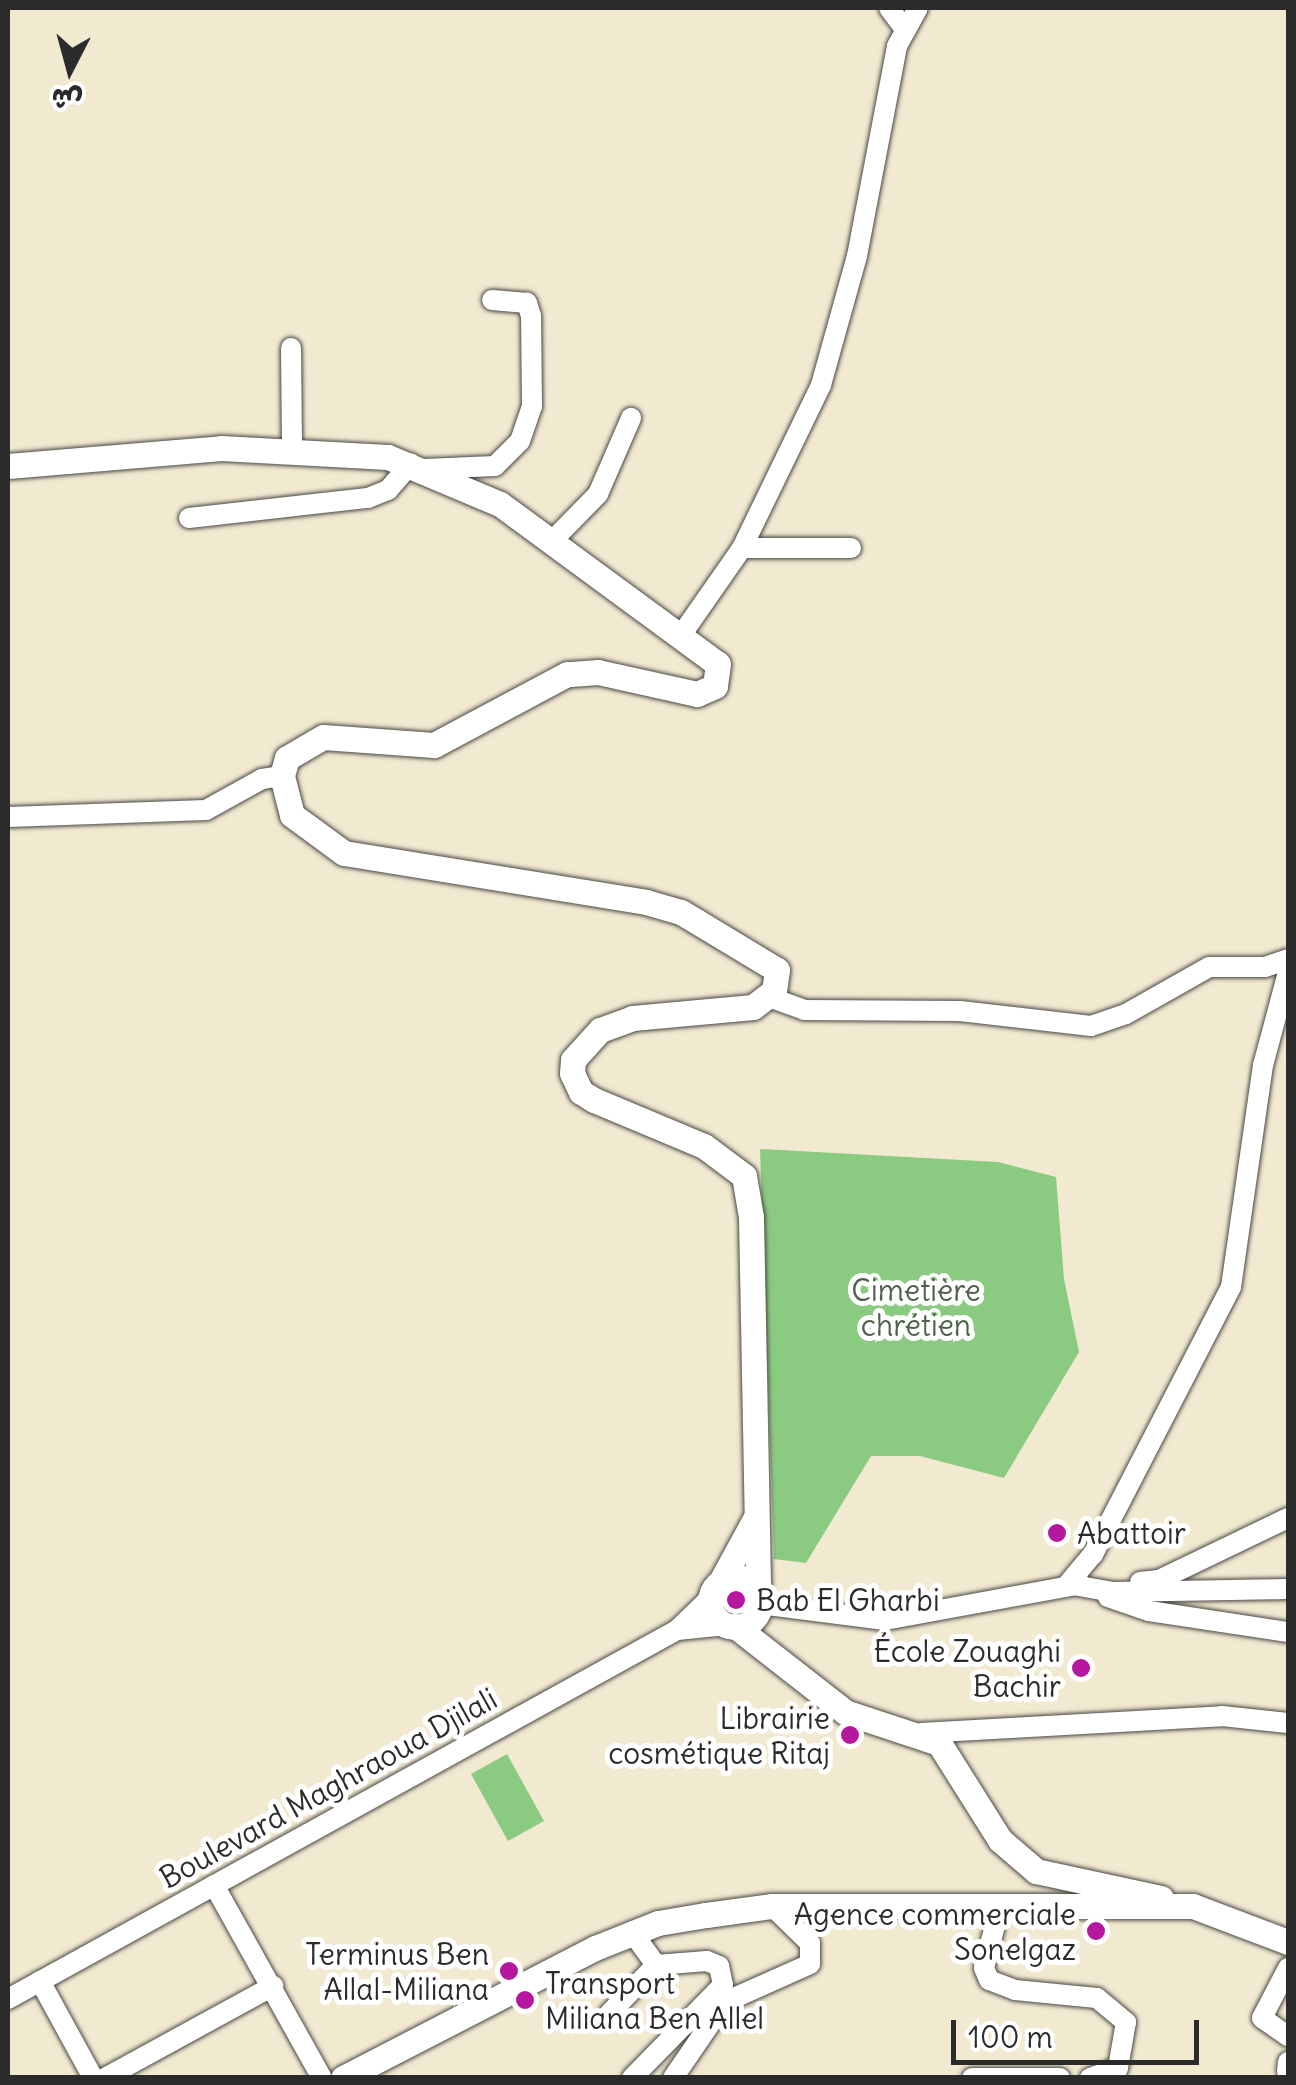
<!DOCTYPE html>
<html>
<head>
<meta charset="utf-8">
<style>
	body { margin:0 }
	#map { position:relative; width:1296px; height:2085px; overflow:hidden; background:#f2e9d1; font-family:Delius,"Playpen Sans Arabic",sans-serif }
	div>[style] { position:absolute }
	.green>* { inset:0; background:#8bca81 }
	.roads { filter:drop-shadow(0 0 2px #494844) drop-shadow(0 0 2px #494844) }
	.minor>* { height:20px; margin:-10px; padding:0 10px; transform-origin:10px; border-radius:10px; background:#fff }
	.major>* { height:25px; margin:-12.5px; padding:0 12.5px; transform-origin:12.5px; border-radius:12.5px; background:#fff }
	.major>.ring { margin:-12.5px; padding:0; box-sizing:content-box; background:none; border:25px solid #fff; border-radius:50% }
	.dots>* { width:28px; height:28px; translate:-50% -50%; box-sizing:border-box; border:5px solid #fff; border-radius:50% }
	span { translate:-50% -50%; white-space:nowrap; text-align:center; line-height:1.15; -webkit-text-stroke:10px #fff; paint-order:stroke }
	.park-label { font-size:30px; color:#4d6349 }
	.poi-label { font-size:30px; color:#2b2b2b }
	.left { translate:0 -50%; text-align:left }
	.right { translate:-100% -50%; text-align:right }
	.street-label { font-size:30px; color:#2b2b2b }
	.frame { position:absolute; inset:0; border:10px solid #2b2b2b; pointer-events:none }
	.north { position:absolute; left:20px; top:20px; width:100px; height:100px; -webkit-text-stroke:8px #fff; paint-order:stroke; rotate:186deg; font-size:28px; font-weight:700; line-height:40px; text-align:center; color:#2b2b2b }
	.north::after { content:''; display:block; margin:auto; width:35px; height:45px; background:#2b2b2b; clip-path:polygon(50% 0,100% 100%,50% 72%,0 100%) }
	.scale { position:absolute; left:951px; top:2020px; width:248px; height:45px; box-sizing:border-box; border:5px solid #2b2b2b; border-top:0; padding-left:12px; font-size:30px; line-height:35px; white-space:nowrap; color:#2b2b2b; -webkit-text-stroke:8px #fff; paint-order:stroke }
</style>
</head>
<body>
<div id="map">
	<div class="green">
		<div style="clip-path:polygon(760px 1149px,998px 1162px,1056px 1177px,1064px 1279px,1079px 1352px,1004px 1478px,920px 1456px,871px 1456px,806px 1563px,774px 1559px)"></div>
		<div style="clip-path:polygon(507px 1754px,544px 1821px,508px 1841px,471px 1774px)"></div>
	</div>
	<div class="roads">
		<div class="minor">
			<div style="left:889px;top:8px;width:25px;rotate:53deg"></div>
			<div style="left:291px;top:348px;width:100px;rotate:89.4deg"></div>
			<div style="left:425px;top:469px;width:70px;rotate:-2.5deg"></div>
			<div style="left:495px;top:466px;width:35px;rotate:-45deg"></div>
			<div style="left:520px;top:441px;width:37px;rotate:-71deg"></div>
			<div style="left:532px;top:406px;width:90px;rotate:-90.6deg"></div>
			<div style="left:531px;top:316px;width:14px;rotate:-107deg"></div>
			<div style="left:527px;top:303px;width:35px;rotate:-175deg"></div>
			<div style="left:189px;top:518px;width:180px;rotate:-6.4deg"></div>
			<div style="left:368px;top:498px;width:22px;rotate:-22deg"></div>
			<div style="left:388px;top:490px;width:35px;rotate:-49deg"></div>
			<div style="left:554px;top:539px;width:63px;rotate:-45.6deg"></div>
			<div style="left:598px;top:494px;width:83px;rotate:-66.5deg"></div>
			<div style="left:742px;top:548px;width:109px"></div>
			<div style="left:682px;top:634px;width:105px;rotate:-55.1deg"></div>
			<div style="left:742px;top:548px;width:181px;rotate:-64.1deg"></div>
			<div style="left:821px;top:385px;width:134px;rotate:-74.4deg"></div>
			<div style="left:857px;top:256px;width:214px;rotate:-79.2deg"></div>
			<div style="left:897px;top:46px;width:43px;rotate:-61.1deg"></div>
			<div style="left:8px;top:817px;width:198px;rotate:-2deg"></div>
			<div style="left:206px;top:810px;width:64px;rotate:-29deg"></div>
			<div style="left:262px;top:779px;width:20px;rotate:-9deg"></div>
			<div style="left:1288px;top:972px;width:96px;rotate:105deg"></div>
			<div style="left:1263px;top:1065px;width:224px;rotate:98.2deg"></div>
			<div style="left:1231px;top:1287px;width:301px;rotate:117.3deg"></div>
			<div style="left:1093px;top:1554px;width:39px;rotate:130deg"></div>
			<div style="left:1068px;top:1584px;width:46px;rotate:10.1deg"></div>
			<div style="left:1113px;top:1592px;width:175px;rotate:-1deg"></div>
			<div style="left:769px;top:997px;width:37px;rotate:20deg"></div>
			<div style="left:804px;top:1010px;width:156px;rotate:0.4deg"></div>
			<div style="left:960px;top:1011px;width:132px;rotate:6.5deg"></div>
			<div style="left:1091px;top:1026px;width:37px;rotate:-19deg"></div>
			<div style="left:1126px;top:1014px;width:95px;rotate:-29.5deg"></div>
			<div style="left:1209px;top:967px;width:56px"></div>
			<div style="left:1265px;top:967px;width:24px;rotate:-19deg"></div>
			<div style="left:1140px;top:1582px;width:19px;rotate:-6deg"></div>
			<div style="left:1159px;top:1580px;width:143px;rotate:-25.7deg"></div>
			<div style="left:1108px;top:1597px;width:43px;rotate:18.9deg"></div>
			<div style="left:1149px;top:1611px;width:141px;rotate:8.6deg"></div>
			<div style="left:760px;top:1604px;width:126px;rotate:7.3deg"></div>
			<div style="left:885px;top:1620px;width:199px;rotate:-10.4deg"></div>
			<div style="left:677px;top:1630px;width:50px;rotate:-5.7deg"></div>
			<div style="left:921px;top:1733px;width:301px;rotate:-3.2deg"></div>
			<div style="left:1222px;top:1716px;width:66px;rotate:6.1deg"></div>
			<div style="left:214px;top:1885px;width:221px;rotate:60.8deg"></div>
			<div style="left:1000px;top:1906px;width:64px;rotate:104.5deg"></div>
			<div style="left:984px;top:1968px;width:13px;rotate:67deg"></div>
			<div style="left:989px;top:1980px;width:28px;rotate:21deg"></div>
			<div style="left:1015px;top:1990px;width:82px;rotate:5.6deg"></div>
			<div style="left:1097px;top:1998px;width:38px;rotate:40deg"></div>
			<div style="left:1126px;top:2022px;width:47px;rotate:99.9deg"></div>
			<div style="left:1118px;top:2068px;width:30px;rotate:160deg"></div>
			<div style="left:632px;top:1932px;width:41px;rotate:54deg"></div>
			<div style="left:656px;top:1965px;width:51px;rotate:-4.5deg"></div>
			<div style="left:707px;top:1961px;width:13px;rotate:23deg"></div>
			<div style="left:719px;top:1966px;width:19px;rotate:78deg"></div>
			<div style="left:723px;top:1985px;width:130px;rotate:134.4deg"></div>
			<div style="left:1288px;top:1968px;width:56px;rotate:117.5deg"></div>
			<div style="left:1262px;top:2018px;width:32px;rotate:35deg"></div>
			<div style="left:40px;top:1981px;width:111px;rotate:61.3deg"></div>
			<div style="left:8px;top:1999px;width:764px;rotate:-28.88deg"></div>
			<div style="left:677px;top:1630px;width:47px;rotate:-44.1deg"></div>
			<div style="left:609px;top:2014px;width:68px;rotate:-46.2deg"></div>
			<div style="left:1287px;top:2071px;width:9px;rotate:-84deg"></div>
			<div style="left:105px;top:2078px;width:192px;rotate:-28.7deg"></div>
			<div style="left:673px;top:2078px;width:92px;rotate:-55.6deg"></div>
			<div style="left:725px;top:2002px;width:93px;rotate:-24.1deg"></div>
			<div style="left:810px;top:1964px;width:21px;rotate:-90deg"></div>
			<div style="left:810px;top:1943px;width:53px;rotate:-135.8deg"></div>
			<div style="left:972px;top:2078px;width:88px"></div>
		</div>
		<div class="major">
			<div style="left:8px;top:466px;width:214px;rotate:-4.8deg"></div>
			<div style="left:221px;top:448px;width:167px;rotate:3.1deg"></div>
			<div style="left:388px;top:457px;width:121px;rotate:22.8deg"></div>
			<div style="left:500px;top:504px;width:270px;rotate:36.3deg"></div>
			<div style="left:718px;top:664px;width:22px;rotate:98deg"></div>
			<div style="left:715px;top:686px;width:20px;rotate:156deg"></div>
			<div style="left:697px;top:694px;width:101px;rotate:-167.5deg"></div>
			<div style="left:598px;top:672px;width:31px;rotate:176deg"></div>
			<div style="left:567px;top:674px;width:151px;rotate:151.9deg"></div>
			<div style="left:434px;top:745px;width:111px;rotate:-175.9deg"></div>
			<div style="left:323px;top:737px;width:42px;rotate:149.7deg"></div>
			<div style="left:287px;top:758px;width:19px;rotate:106deg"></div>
			<div style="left:282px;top:776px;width:40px;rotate:75.6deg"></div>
			<div style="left:292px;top:815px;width:64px;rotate:36.2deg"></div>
			<div style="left:344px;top:853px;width:306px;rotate:9.2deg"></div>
			<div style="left:646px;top:902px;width:36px;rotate:16deg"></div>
			<div style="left:681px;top:912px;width:112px;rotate:31.1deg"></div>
			<div style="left:777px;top:970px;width:21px;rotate:98deg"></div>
			<div style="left:774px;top:991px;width:26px;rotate:143deg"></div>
			<div style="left:753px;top:1007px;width:121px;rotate:174.8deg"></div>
			<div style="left:633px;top:1018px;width:35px;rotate:160deg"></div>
			<div style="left:600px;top:1030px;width:40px;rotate:132deg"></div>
			<div style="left:573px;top:1060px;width:13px;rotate:94deg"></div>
			<div style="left:572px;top:1073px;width:21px;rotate:65deg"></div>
			<div style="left:581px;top:1092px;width:15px;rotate:32deg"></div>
			<div style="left:594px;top:1100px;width:119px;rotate:22.7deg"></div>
			<div style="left:704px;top:1146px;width:50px;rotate:36.9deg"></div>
			<div style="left:744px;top:1176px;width:42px;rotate:80.3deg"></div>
			<div style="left:751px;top:1217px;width:374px;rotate:88.9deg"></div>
			<div class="ring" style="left:710px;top:1577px;width:25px;height:25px"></div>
			<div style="left:720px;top:1583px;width:75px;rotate:-61.4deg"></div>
			<div style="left:735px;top:1626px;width:140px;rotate:38deg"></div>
			<div style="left:845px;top:1712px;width:99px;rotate:18.3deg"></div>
			<div style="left:939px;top:1743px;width:115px;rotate:57.8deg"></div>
			<div style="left:1000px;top:1840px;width:48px;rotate:40.7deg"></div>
			<div style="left:1036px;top:1871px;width:128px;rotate:12.2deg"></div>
			<div style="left:343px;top:2078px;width:284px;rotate:-27.3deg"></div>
			<div style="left:595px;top:1948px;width:68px;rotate:-21.6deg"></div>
			<div style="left:658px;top:1923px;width:49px;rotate:-9.5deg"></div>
			<div style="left:706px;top:1915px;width:67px;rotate:-7.8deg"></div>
			<div style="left:772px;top:1906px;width:421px"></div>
			<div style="left:1193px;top:1906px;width:102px;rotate:20.8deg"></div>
		</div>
	</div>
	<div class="dots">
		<div style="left:1057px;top:1533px;background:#b5179e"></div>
		<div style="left:736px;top:1600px;background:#b5179e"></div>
		<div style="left:1081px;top:1668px;background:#b5179e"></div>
		<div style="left:850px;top:1735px;background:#b5179e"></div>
		<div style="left:1096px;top:1931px;background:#b5179e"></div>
		<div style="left:509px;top:1971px;background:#b5179e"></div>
		<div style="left:525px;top:2000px;background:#b5179e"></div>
	</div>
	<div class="park-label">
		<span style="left:916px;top:1307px">Cimetière<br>chrétien</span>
	</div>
	<div class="poi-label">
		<span class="left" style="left:1077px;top:1533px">Abattoir</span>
		<span class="left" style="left:756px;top:1600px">Bab El Gharbi</span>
		<span class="right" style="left:1061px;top:1668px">École Zouaghi<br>Bachir</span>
		<span class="right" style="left:830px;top:1735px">Librairie<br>cosmétique Ritaj</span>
		<span class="right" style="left:1076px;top:1931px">Agence commerciale<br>Sonelgaz</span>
		<span class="right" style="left:489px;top:1971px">Terminus Ben<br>Allal-Miliana</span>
		<span class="left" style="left:545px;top:2000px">Transport<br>Miliana Ben Allel</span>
	</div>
	<div class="street-label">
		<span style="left:328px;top:1788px;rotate:-29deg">Boulevard Maghraoua Djilali</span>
	</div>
	<div class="frame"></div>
	<div class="north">ش</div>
	<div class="scale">100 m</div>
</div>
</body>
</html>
